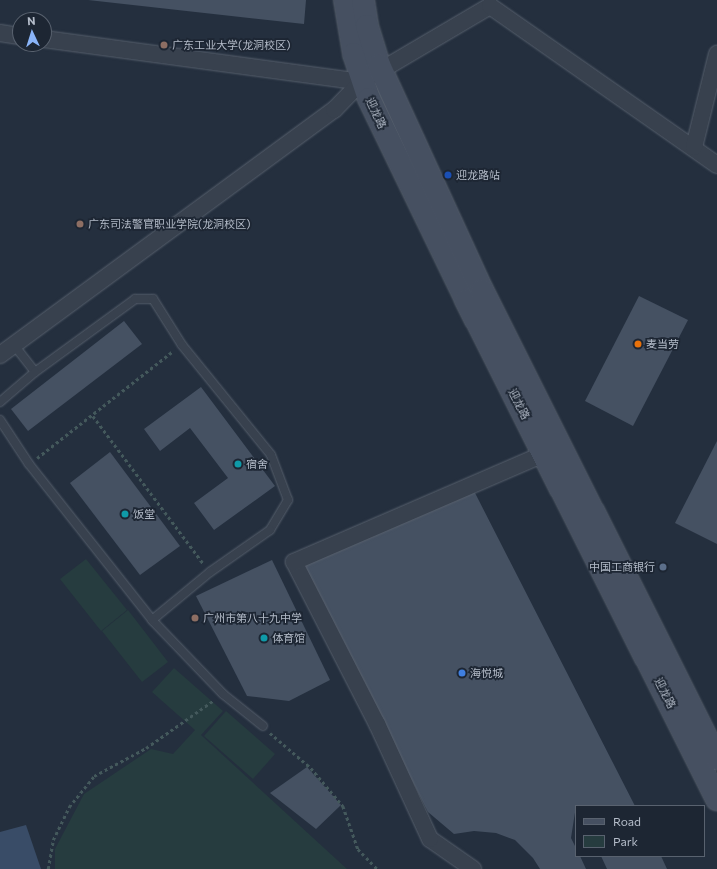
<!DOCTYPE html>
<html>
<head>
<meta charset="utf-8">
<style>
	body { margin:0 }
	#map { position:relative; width:717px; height:869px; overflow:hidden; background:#242f3e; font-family:Commissioner,"Noto Sans SC",sans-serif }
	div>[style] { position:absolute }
	.green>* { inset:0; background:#263c3f }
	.water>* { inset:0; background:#394c67 }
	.building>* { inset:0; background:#455162 }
	.path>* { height:2.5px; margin-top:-1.25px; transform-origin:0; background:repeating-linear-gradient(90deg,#44595c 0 3px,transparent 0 6px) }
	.roads { filter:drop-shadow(0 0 1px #565f6c) drop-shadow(0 0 1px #565f6c) }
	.lane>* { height:8px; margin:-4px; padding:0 4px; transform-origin:4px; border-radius:4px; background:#38414e }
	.street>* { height:16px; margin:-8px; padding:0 8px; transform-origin:8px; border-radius:8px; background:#38414e }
	.secondary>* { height:22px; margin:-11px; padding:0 11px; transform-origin:11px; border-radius:11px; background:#465061 }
	.dots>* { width:11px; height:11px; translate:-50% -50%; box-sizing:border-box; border:2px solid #1d2633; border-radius:50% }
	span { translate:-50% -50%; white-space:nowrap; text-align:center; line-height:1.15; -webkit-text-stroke:3.5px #1d2633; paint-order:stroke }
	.poi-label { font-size:11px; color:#b4bcc9 }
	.left { translate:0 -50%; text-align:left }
	.right { translate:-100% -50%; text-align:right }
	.street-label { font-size:11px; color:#b4bcc9 }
	.legend { position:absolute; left:575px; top:805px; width:130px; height:52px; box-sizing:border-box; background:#1d2633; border:1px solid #59626f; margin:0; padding:5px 7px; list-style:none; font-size:12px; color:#b4bcc9 }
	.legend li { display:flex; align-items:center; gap:8px; height:20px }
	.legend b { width:20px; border:1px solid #59626f }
	.north { position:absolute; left:12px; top:12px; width:40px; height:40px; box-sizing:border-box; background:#1d2633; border:1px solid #59626f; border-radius:50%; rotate:356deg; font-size:11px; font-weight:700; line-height:16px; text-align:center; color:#b4bcc9 }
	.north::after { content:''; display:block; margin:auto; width:14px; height:18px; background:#8ab4f8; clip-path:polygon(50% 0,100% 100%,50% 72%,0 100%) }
</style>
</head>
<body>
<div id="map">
	<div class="green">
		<div style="clip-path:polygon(86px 559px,127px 610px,101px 631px,60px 579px)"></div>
		<div style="clip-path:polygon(128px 610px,168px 662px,142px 682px,102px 631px)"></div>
		<div style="clip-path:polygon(174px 668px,223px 711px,201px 735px,347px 869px,55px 869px,55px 849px,84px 794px,151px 749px,173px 754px,195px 730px,152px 692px)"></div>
		<div style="clip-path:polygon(226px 711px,275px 754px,253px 779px,204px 736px)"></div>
	</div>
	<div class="water">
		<div style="clip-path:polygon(26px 825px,41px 869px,0 869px,0 832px)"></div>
	</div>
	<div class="building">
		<div style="clip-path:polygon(88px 0,306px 0,304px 24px)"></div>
		<div style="clip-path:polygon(639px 296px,688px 320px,633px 426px,585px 401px)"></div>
		<div style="clip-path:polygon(124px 321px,142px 344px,28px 431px,11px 409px)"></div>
		<div style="clip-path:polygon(201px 387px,275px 486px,214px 530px,194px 503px,228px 478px,190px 428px,160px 451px,144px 429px)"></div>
		<div style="clip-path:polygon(717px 441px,717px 544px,675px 523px)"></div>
		<div style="clip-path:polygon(110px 452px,180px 546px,140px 575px,70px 483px)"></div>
		<div style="clip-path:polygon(473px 489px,635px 806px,576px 806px,571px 838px,576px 848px,576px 856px,580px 856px,586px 869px,540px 869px,533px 858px,515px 840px,496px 833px,474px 831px,454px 834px,428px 812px,302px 564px)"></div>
		<div style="clip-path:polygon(272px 560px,330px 680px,289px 701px,247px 696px,196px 596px)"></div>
		<div style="clip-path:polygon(307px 767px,341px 805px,316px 829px,270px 793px)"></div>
		<div style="clip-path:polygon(601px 856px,661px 856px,667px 869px,607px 869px)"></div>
	</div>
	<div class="path">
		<div style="left:93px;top:416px;width:184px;rotate:53.2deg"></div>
		<div style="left:37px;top:458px;width:173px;rotate:-38.2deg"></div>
		<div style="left:270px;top:733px;width:54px;rotate:40.5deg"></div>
		<div style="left:311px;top:768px;width:50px;rotate:49.9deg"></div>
		<div style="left:343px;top:806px;width:46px;rotate:70.8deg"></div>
		<div style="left:358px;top:849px;width:28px;rotate:46deg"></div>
		<div style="left:48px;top:869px;width:29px;rotate:-80deg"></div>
		<div style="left:53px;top:840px;width:37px;rotate:-64deg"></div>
		<div style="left:69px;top:807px;width:40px;rotate:-51deg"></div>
		<div style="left:94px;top:776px;width:59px;rotate:-28.3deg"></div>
		<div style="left:146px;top:748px;width:83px;rotate:-35.2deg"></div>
	</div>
	<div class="roads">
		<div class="lane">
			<div style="left:14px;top:345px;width:34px;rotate:52deg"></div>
			<div style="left:35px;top:372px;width:124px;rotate:-36.1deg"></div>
			<div style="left:135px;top:299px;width:18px"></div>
			<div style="left:153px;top:299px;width:54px;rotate:57.8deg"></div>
			<div style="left:182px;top:345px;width:141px;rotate:51deg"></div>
			<div style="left:271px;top:455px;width:48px;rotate:69.3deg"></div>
			<div style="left:288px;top:500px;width:35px;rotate:121deg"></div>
			<div style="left:270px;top:530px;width:73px;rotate:145deg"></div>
			<div style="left:210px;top:572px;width:75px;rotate:140.4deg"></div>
			<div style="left:152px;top:620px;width:103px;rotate:46.2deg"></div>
			<div style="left:223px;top:694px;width:51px;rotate:38.7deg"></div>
			<div style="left:0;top:402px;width:46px;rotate:-40.6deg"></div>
			<div style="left:0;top:420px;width:53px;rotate:56.6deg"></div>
			<div style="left:29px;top:464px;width:199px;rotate:51.7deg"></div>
		</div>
		<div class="street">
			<div style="left:0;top:33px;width:20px;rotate:9deg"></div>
			<div style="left:44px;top:39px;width:320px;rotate:7.7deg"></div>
			<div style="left:361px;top:82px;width:150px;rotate:-30.5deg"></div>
			<div style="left:490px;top:6px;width:277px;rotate:35deg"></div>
			<div style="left:694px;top:147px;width:96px;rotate:-76.1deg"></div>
			<div style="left:0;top:355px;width:414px;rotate:-36.3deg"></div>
			<div style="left:334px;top:110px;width:39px;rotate:-46deg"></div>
			<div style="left:473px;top:869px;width:52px;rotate:-145.1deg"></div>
			<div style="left:430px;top:839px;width:127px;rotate:-114.7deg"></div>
			<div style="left:377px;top:724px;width:182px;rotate:-117.1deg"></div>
			<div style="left:294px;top:562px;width:272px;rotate:-23.4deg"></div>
		</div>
		<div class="secondary">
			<div style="left:345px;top:0;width:55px;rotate:80.5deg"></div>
			<div style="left:354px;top:54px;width:47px;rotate:71.6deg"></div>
			<div style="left:369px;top:99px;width:223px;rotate:64.2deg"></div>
			<div style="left:466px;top:300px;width:559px;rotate:63.3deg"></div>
			<div style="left:363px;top:0;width:26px;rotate:81deg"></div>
			<div style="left:367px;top:26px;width:41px;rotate:72.9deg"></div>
			<div style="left:379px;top:65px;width:247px;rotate:65.4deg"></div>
			<div style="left:482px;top:290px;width:524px;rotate:63.34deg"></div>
		</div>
	</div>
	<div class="dots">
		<div style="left:164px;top:45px;background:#8d6e63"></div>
		<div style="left:448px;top:175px;background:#1a4fb4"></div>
		<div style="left:80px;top:224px;background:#8d6e63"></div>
		<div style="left:638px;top:344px;background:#e8710a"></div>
		<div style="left:238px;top:464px;background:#0f9aa8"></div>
		<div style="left:125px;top:514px;background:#0f9aa8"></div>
		<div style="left:663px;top:567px;background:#5c6f8a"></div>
		<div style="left:195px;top:618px;background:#8d6e63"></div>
		<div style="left:264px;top:638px;background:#0f9aa8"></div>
		<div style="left:462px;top:673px;background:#3f7fe0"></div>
	</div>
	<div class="poi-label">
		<span class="left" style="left:172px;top:45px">广东工业大学(龙洞校区)</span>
		<span class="left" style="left:456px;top:175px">迎龙路站</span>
		<span class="left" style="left:88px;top:224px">广东司法警官职业学院(龙洞校区)</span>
		<span class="left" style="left:646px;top:344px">麦当劳</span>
		<span class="left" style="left:246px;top:464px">宿舍</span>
		<span class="left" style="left:133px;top:514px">饭堂</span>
		<span class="right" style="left:655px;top:567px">中国工商银行</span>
		<span class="left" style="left:203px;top:618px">广州市第八十九中学</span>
		<span class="left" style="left:272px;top:638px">体育馆</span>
		<span class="left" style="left:470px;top:673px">海悦城</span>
	</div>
	<div class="street-label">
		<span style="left:376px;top:113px;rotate:65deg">迎龙路</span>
		<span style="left:519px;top:404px;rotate:63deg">迎龙路</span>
		<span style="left:665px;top:693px;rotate:63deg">迎龙路</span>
	</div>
	<ul class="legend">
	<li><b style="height:5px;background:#465061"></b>Road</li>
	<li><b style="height:11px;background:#263c3f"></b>Park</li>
	</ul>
	<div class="north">N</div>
</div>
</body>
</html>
